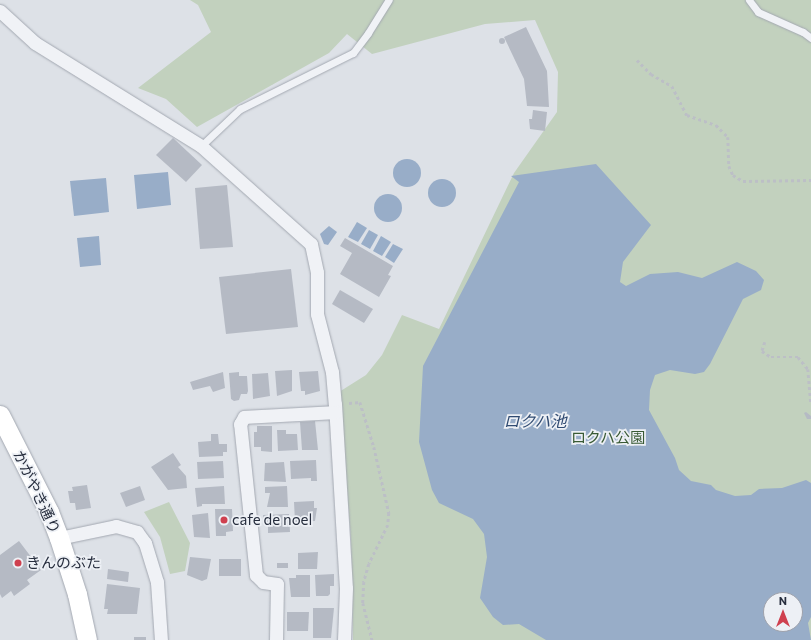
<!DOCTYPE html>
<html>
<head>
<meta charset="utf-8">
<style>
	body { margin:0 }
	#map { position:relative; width:811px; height:640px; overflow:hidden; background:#dde1e7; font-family:Commissioner,"Noto Sans JP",sans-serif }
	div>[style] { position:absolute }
	.green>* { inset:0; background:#c2d1be }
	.water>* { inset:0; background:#98adc8 }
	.round { border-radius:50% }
	.building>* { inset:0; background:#b5bac4 }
	.path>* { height:2.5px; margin-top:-1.25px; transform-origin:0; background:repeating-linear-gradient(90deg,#bcbfc6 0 3px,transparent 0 6px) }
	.roads { filter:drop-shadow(0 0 1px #a3a8b1) drop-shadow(0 0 1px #a3a8b1) }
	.lane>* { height:7px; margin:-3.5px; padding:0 3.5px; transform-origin:3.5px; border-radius:3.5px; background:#f0f2f6 }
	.street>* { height:13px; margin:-6.5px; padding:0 6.5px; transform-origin:6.5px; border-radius:6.5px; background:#f0f2f6 }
	.secondary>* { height:19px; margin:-9.5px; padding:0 9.5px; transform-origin:9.5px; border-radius:9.5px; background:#fff }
	.dots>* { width:11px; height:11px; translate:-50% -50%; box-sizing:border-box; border:2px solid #edf0f5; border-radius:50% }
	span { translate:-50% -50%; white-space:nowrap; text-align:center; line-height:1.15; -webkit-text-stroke:3.5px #edf0f5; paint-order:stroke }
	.park-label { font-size:15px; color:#395a34 }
	.street-label { font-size:15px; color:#272e3e }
	.poi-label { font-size:15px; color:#272e3e }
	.left { translate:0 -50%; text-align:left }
	.water-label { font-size:16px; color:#304b72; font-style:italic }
	.north { position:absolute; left:763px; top:592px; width:40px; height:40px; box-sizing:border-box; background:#edf0f5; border:1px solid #9ea2ac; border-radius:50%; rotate:0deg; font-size:11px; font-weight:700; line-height:16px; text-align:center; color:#272e3e }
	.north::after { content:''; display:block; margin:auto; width:14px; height:18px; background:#cf404f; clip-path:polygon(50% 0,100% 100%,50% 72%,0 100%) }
</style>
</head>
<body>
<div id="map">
	<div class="green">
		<div style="clip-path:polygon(evenodd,190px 0,811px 0,811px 640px,353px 640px,351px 540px,339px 392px,366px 375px,382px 355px,402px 315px,439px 329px,514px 173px,557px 112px,558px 72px,535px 20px,485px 24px,372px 54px,347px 34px,329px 53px,197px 127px,166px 99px,138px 88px,211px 32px,198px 5px,190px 0,771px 600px,795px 600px,795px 624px,771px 624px,771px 600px)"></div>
		<div style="clip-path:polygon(169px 502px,190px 543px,185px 571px,170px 574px,160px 537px,144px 512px)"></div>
	</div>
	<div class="water">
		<div class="round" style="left:393px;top:159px;width:28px;height:28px"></div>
		<div style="clip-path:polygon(evenodd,596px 164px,651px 225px,623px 262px,620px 282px,626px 286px,650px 274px,678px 272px,702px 278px,737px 262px,756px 271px,764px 280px,761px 290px,743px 299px,710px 364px,704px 372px,695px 374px,670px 370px,655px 375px,650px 390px,649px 410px,675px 458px,679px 470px,691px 481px,711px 485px,716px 490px,735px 496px,751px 495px,759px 489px,782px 488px,806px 480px,811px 483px,811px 617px,808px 623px,811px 640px,546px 640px,519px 624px,503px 625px,493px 617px,480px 598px,487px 557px,484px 534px,473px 519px,439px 503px,432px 490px,419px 442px,423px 366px,519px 182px,511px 176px,596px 164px,771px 600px,795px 600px,795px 624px,771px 624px,771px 600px)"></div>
		<div style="clip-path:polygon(168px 172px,171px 205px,137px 209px,134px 175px)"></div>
		<div style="clip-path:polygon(106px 178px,109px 212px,74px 216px,70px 181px)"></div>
		<div class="round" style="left:428px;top:179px;width:28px;height:28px"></div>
		<div class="round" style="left:374px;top:194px;width:28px;height:28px"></div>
		<div style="clip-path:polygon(357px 222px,367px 228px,358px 242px,348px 237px)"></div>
		<div style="clip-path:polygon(329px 226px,337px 232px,328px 245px,324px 244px,320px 234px)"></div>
		<div style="clip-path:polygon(369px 230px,378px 235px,370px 249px,361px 244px)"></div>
		<div style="clip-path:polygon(99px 236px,101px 265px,80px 267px,77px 238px)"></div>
		<div style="clip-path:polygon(381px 236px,391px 242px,382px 256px,373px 251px)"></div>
		<div style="clip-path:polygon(393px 244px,403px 249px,394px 263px,385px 257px)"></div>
	</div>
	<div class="building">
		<div style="clip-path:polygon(526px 27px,547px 71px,549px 107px,527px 106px,524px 79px,504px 37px)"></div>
		<div class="round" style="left:499px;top:38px;width:6px;height:6px"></div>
		<div style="clip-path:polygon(533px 110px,547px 112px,545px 131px,530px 129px,529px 119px,532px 119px)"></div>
		<div style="clip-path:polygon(173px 138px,202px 165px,186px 182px,156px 155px)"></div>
		<div style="clip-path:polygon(227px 185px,233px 247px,200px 249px,195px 188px)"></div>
		<div style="clip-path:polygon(345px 238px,393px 266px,388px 275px,391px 276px,379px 297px,340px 274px,352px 253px,340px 246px)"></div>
		<div style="clip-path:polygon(291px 269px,298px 327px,226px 334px,219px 277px)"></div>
		<div style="clip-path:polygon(340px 290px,373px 309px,364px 323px,332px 304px)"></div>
		<div style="clip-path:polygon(292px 370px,292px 391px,277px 396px,275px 371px)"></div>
		<div style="clip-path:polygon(318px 371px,320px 391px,305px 395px,305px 391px,301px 391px,299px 372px)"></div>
		<div style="clip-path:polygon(223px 372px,225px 388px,213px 392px,210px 386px,193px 390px,190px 382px)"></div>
		<div style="clip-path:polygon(239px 372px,239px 376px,247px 376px,248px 391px,247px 394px,241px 394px,239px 400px,234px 401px,231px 399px,229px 373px)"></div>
		<div style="clip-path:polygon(268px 373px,270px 396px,253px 399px,252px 374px)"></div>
		<div style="clip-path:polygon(806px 412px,811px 416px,811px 419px,807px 419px,804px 413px)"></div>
		<div style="clip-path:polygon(315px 421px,318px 450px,302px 450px,300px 422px)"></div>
		<div style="clip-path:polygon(257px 426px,272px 426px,272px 452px,261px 451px,261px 447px,254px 447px,254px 432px,257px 432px)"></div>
		<div style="clip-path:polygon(277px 430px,286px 430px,286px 434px,297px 434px,298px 450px,278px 451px)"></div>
		<div style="clip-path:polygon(211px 434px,218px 434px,219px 444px,227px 444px,227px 452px,223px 452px,223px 456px,199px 457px,198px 442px,211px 441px)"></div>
		<div style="clip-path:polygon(173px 453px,181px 465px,178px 467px,186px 476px,187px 488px,168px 490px,151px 467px)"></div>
		<div style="clip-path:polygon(316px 460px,317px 481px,311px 481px,311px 478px,291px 479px,290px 461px)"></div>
		<div style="clip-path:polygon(223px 461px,224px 478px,198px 479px,197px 462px)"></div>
		<div style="clip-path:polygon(284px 462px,286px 482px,264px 481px,265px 463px)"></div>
		<div style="clip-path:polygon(87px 485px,91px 508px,76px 510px,75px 503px,70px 503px,68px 491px,73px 491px,72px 487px)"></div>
		<div style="clip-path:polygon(140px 486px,145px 500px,126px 507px,120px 493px)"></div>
		<div style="clip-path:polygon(224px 486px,225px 504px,202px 504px,202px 506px,197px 507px,195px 488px)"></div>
		<div style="clip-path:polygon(287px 486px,288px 507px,267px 507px,270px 493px,265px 493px,265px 487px)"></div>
		<div style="clip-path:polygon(314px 501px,314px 508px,317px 508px,315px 521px,295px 522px,294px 502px)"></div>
		<div style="clip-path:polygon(215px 509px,232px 509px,233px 531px,226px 532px,226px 536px,216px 536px)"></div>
		<div style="clip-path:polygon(208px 513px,210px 538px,194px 537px,192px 515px)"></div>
		<div style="clip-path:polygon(289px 514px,290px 532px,268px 533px,268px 523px,264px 524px,263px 515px)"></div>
		<div style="clip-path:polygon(19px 541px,41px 570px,27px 580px,30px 584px,14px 596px,11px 591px,2px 598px,0 594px,0 555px)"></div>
		<div style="clip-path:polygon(318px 552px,317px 569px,298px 569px,298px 553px)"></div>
		<div style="clip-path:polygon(190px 557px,211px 559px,207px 579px,202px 581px,187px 575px)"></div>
		<div style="clip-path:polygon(219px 559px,241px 559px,241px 576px,219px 576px)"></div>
		<div style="clip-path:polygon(277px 563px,288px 563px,288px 568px,277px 568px)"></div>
		<div style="clip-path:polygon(108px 569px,129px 572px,128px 582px,107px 579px)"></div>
		<div style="clip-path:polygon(334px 574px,334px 586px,330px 586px,330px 594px,328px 596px,316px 596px,315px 575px)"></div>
		<div style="clip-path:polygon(296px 575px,310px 575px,310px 597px,291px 597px,289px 578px,296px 578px)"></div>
		<div style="clip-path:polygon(107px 584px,140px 588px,137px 614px,107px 614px,108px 609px,104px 609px)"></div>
		<div style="clip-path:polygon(313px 608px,334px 608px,331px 638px,313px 638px)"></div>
		<div style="clip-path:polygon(287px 612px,309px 612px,308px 631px,287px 631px)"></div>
		<div style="clip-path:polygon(134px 637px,146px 637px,146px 640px,134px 640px)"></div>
	</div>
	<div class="path">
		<div style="left:637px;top:60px;width:20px;rotate:45deg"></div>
		<div style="left:651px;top:74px;width:24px;rotate:30deg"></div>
		<div style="left:672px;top:86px;width:33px;rotate:63deg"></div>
		<div style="left:687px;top:115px;width:31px;rotate:19deg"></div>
		<div style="left:716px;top:125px;width:17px;rotate:45deg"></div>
		<div style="left:728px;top:137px;width:29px;rotate:88deg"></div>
		<div style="left:729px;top:166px;width:10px;rotate:66deg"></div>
		<div style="left:733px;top:175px;width:12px;rotate:31deg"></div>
		<div style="left:743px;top:181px;width:68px;rotate:-0.8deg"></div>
		<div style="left:765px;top:342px;width:9px;rotate:108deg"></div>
		<div style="left:762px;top:351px;width:11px;rotate:34deg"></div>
		<div style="left:771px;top:357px;width:27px"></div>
		<div style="left:798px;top:357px;width:16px;rotate:50deg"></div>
		<div style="left:808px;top:369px;width:34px;rotate:85deg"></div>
		<div style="left:349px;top:403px;width:11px;rotate:-5deg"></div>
		<div style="left:360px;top:402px;width:47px;rotate:72.7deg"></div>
		<div style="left:374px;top:447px;width:68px;rotate:77.2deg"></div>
		<div style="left:389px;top:513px;width:12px;rotate:95deg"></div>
		<div style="left:388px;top:525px;width:43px;rotate:116deg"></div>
		<div style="left:369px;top:564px;width:19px;rotate:106deg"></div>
		<div style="left:364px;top:582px;width:21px;rotate:93deg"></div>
		<div style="left:363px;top:603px;width:38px;rotate:76deg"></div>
	</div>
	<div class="roads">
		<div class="lane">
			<div style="left:749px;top:0;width:15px;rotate:53deg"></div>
			<div style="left:758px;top:12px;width:49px;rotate:24deg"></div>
			<div style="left:803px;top:32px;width:10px;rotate:37deg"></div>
			<div style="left:201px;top:146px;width:54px;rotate:-43.5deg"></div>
			<div style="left:240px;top:109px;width:126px;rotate:-26.4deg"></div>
			<div style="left:353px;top:53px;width:25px;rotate:-53deg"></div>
			<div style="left:368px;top:33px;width:39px;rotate:-58deg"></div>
		</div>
		<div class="street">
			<div style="left:0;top:11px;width:47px;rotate:42.4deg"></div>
			<div style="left:35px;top:43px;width:195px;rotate:31.8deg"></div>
			<div style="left:201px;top:146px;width:147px;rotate:41.7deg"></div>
			<div style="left:311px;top:244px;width:29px;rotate:78deg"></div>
			<div style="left:317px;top:272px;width:42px;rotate:90deg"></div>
			<div style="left:317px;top:314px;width:60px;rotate:75.5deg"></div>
			<div style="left:332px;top:372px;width:32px;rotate:85deg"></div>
			<div style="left:335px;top:404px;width:184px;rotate:86.6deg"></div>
			<div style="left:346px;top:588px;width:52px;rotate:92.2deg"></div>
			<div style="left:59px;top:538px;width:58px;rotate:-11.9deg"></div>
			<div style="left:116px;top:526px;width:22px;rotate:16deg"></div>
			<div style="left:137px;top:532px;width:14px;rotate:54deg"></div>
			<div style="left:145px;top:543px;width:41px;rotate:72.9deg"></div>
			<div style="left:157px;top:582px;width:58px;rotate:86.1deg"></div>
			<div style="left:276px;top:640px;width:56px;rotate:-89deg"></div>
			<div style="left:277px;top:584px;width:14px;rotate:-172deg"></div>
			<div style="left:263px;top:582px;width:10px;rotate:-135deg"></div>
			<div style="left:256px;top:575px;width:152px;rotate:-96deg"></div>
			<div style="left:240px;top:424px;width:8px;rotate:-60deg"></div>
			<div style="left:244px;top:417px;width:91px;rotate:-3.1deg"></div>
		</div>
		<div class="secondary">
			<div style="left:0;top:415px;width:109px;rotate:63.2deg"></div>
			<div style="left:49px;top:512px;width:28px;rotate:69deg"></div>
			<div style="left:59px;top:538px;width:59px;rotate:72.2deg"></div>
			<div style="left:77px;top:594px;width:47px;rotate:77.7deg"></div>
		</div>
	</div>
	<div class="dots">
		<div style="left:224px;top:520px;background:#cf404f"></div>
		<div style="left:18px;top:563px;background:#cf404f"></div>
	</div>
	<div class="park-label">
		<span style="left:608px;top:438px">ロクハ公園</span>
	</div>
	<div class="street-label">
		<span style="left:37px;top:492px;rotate:65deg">かがやき通り</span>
	</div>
	<div class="poi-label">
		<span class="left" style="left:232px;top:520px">cafe de noel</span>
		<span class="left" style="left:26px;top:563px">きんのぶた</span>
	</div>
	<div class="water-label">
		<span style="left:535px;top:421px">ロクハ池</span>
	</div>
	<div class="north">N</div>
</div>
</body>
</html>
